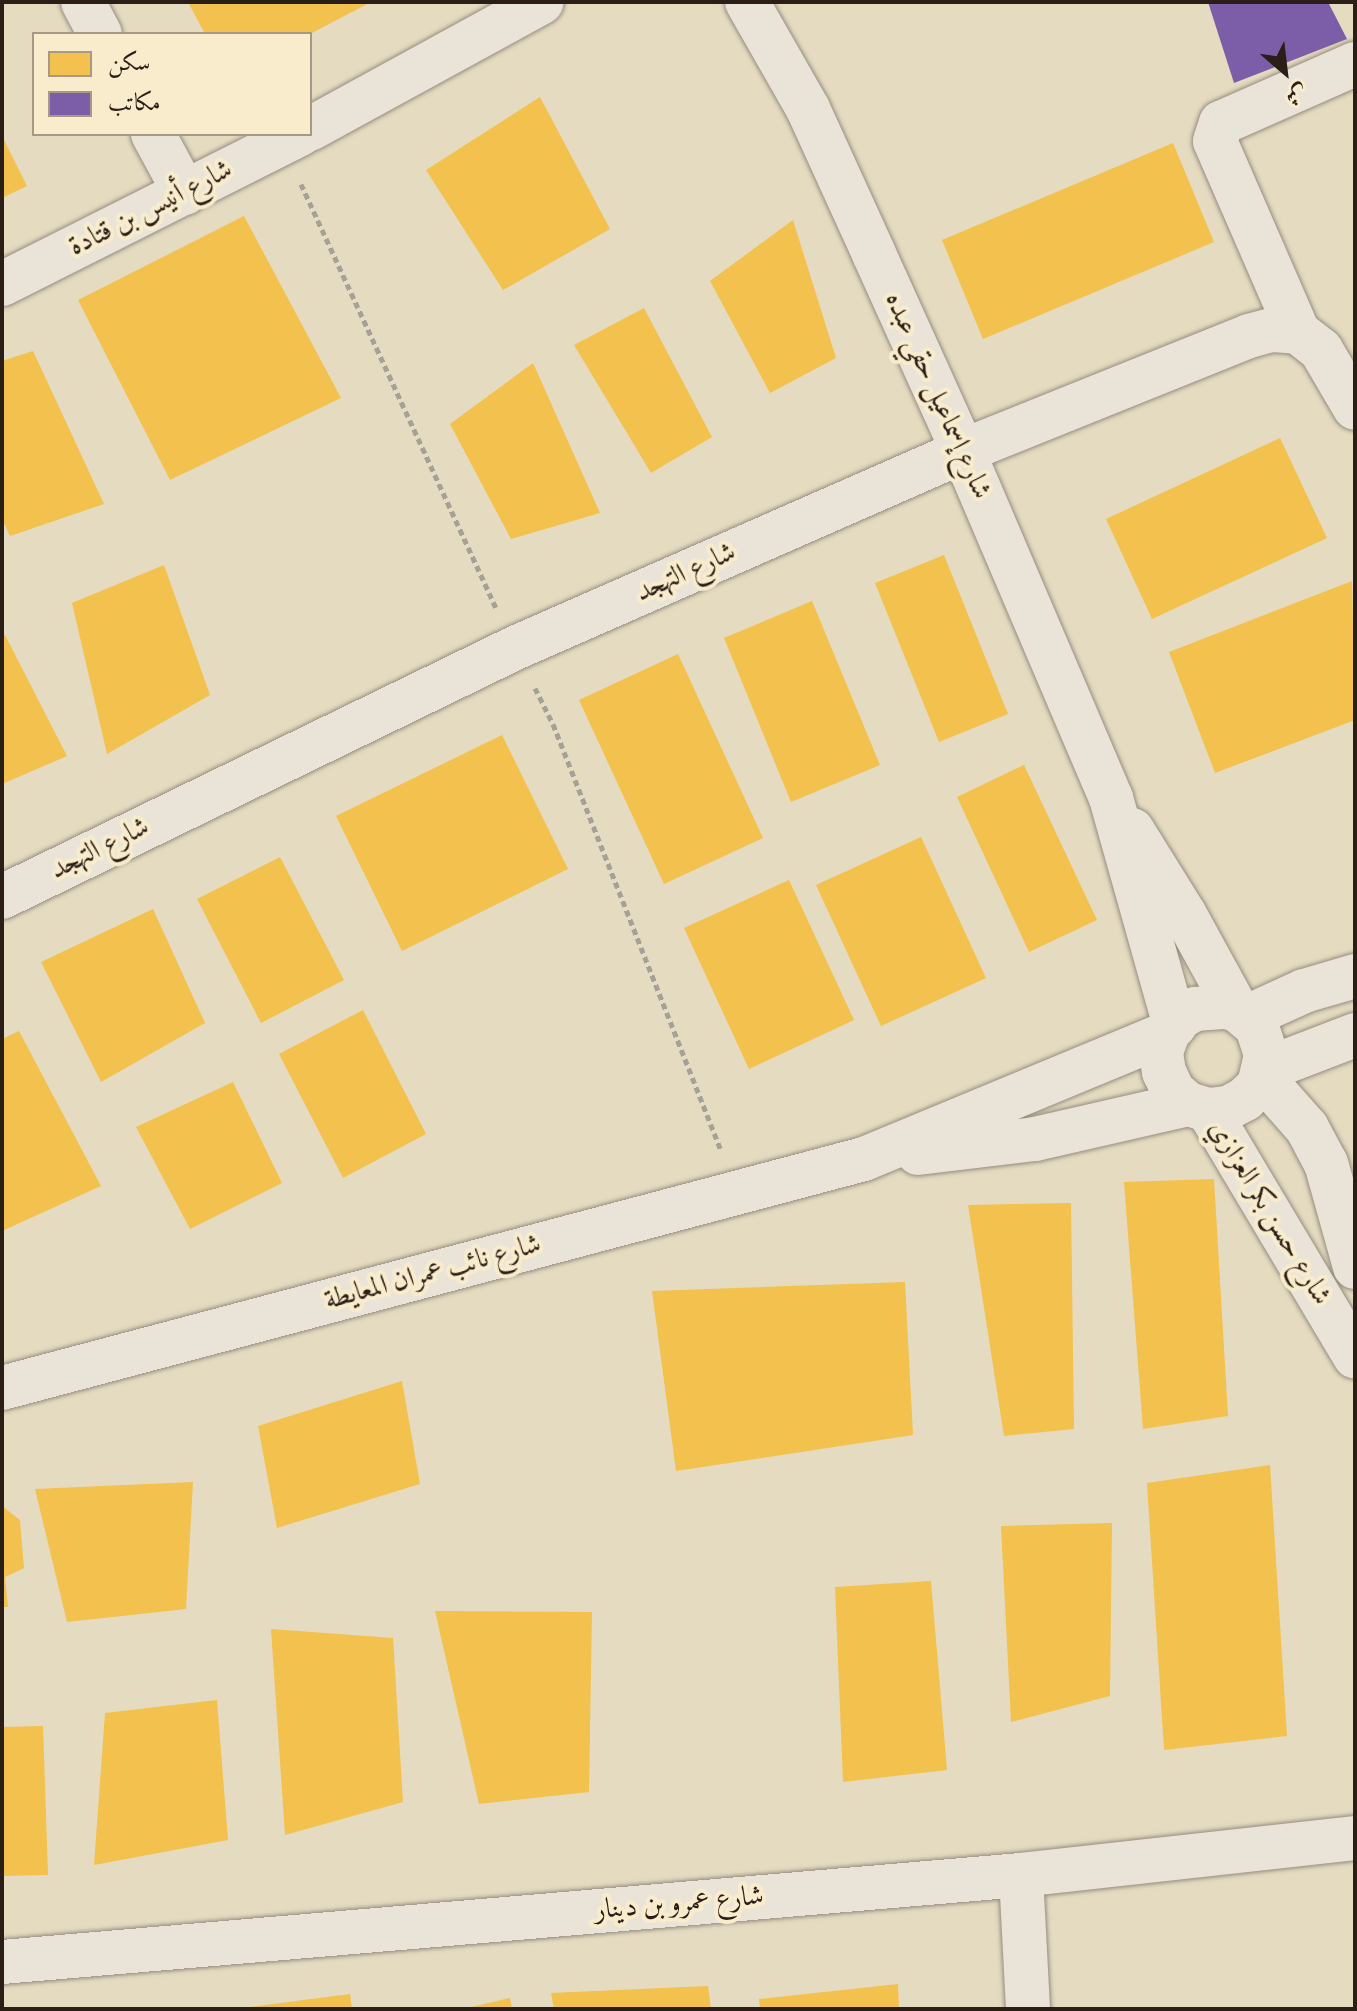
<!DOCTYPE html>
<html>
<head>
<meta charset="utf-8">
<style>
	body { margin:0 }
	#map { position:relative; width:1357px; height:2011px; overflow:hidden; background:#e5dbc1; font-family:Vollkorn,Amiri,serif }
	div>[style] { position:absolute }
	.homes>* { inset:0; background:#f2c14e }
	.offices>* { inset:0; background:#7b5ea7 }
	.path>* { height:5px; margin-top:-2.5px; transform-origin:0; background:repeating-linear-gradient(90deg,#a6a196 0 6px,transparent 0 10px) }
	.roads { filter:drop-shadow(0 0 2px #958d7e) drop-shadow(0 0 2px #958d7e) }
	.minor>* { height:44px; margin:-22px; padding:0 22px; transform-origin:22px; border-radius:22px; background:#e9e4d7 }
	span { translate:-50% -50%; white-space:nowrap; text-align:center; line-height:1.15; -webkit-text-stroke:8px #f8eccd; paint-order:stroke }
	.street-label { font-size:28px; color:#2b1e16 }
	.frame { position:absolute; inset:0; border:4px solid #2b1e16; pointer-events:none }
	.legend { position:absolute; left:32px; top:32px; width:280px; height:104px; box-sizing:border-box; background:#f8eccd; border:2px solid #a69a84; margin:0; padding:10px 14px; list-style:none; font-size:24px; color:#2b1e16 }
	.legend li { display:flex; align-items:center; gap:16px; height:40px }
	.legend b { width:40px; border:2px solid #a69a84 }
	.north { position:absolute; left:1245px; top:32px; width:80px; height:80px; -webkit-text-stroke:6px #f8eccd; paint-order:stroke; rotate:152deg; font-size:22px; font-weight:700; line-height:32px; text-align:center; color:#2b1e16 }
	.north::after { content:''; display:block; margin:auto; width:28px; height:36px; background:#2b1e16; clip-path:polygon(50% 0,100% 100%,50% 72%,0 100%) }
</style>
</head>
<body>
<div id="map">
	<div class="homes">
		<div style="clip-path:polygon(188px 2px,371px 2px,310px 34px,205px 34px)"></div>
		<div style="clip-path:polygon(540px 97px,610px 229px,503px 290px,426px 170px)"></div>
		<div style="clip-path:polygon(2px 136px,27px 186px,2px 198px)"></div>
		<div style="clip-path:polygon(1173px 143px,1214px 242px,983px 339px,942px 240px)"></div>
		<div style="clip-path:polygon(244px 216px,341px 398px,170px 480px,78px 300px)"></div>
		<div style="clip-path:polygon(793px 220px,836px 358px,770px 393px,710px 281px)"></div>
		<div style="clip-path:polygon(644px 308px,712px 437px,651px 473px,574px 345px)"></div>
		<div style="clip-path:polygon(33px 351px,104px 504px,10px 536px,2px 519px,2px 361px)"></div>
		<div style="clip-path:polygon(533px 363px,600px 513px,511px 539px,450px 424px)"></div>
		<div style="clip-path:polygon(1280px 438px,1327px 538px,1152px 619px,1106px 519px)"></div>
		<div style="clip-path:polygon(944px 555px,1008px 714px,939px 742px,875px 583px)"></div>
		<div style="clip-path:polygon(164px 565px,210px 695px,107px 754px,72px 603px)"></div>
		<div style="clip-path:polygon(1352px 581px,1355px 720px,1215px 773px,1169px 652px)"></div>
		<div style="clip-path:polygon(812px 601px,880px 765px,791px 802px,724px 638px)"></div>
		<div style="clip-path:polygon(5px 635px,67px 756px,2px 784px,2px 636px)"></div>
		<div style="clip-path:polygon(678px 654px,763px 838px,664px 884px,579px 700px)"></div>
		<div style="clip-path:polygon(502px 735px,568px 869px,402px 951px,336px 816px)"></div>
		<div style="clip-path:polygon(1024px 765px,1097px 920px,1029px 952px,957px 797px)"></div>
		<div style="clip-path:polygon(921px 837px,986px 978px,881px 1026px,816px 885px)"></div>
		<div style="clip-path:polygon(280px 857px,344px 980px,261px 1023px,197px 899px)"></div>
		<div style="clip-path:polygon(789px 880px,854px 1020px,749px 1069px,684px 928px)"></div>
		<div style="clip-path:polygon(153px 909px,205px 1023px,101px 1082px,41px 962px)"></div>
		<div style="clip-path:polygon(363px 1010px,426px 1134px,343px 1178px,279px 1054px)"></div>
		<div style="clip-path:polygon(19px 1031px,101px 1186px,2px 1231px,2px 1039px)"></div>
		<div style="clip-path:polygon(233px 1082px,282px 1183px,190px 1229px,136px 1127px)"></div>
		<div style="clip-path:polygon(1214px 1179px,1228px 1416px,1143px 1429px,1124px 1182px)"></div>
		<div style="clip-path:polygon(1071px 1203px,1074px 1429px,1004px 1436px,968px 1205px)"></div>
		<div style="clip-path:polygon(905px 1282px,913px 1435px,676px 1471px,652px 1291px)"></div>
		<div style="clip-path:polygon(402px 1381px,420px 1484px,277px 1528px,258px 1426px)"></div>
		<div style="clip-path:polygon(1270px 1465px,1287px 1736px,1164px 1750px,1147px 1483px)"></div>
		<div style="clip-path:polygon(193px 1482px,186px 1609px,67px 1622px,35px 1489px)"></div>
		<div style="clip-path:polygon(2px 1506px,20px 1520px,24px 1568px,5px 1577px,8px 1607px,2px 1607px)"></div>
		<div style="clip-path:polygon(1112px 1523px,1110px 1696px,1011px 1722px,1001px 1526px)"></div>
		<div style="clip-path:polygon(931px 1581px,947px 1770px,843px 1782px,835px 1587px)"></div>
		<div style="clip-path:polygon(435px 1611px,592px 1612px,589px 1792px,479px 1804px)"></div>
		<div style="clip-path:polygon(271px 1629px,393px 1638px,403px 1802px,285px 1835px)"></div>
		<div style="clip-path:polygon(217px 1700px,228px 1840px,94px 1865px,105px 1713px)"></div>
		<div style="clip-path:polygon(43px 1726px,48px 1875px,2px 1876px,2px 1727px)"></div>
		<div style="clip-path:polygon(898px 1984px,899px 2009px,760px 2009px,759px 1999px)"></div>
		<div style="clip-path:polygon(708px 1986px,711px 2009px,554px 2009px,551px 1993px)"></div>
		<div style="clip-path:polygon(350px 1994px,352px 2009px,250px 2009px,250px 2007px)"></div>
		<div style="clip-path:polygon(510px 1998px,512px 2009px,467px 2009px,467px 2008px)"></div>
	</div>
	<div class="offices">
		<div style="clip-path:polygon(1208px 2px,1328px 2px,1347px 39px,1234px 83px)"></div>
	</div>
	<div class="path">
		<div style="left:301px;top:184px;width:466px;rotate:65.3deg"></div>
		<div style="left:535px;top:688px;width:40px;rotate:63.4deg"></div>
		<div style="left:553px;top:724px;width:458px;rotate:68.5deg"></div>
	</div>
	<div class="roads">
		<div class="minor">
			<div style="left:83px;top:2px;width:36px;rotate:62deg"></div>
			<div style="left:747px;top:2px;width:123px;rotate:60.3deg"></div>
			<div style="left:808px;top:109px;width:159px;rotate:65.5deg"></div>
			<div style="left:874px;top:254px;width:216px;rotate:65.7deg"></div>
			<div style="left:963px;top:451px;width:377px;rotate:66.9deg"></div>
			<div style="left:1111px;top:798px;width:236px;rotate:74.3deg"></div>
			<div style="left:310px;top:129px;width:264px;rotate:-28.7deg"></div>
			<div style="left:153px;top:134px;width:67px;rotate:61.5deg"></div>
			<div style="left:2px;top:284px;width:334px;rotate:-26.7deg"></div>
			<div style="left:1298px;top:332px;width:208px;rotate:-113.5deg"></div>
			<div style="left:1215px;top:141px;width:19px;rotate:-72deg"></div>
			<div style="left:1221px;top:123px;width:146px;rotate:-23.8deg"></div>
			<div style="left:1132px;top:830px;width:100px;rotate:58.1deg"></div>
			<div style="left:1185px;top:915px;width:108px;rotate:61.3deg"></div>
			<div style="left:2px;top:897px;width:570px;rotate:-25.89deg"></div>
			<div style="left:515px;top:648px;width:489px;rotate:-23.7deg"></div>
			<div style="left:963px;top:451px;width:308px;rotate:-21.9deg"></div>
			<div style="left:1249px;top:336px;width:24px;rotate:-15deg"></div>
			<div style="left:1272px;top:330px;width:26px;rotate:4deg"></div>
			<div style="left:1298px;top:332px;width:29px;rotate:38deg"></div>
			<div style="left:1321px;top:350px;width:67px;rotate:59.6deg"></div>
			<div style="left:1247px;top:1017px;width:63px;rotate:-24.5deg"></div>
			<div style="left:1304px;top:991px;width:53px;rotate:-16.4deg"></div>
			<div style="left:1264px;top:1070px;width:97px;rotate:-21deg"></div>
			<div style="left:1262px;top:1077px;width:68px;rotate:48.6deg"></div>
			<div style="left:1307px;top:1128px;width:40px;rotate:62deg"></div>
			<div style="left:1326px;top:1163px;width:108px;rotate:74.4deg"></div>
			<div style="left:1208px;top:1110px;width:287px;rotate:59.2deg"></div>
			<div style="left:918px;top:1153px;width:118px;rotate:-6.8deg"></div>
			<div style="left:1035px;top:1139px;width:157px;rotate:-12.9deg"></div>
			<div style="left:2px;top:1388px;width:892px;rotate:-14.88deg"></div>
			<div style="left:864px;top:1159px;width:329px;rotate:-22.5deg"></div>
			<div style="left:1168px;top:1033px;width:21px;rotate:-51deg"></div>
			<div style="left:1181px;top:1017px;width:16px;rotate:-30deg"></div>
			<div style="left:1195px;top:1009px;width:31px;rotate:-4deg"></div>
			<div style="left:1226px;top:1007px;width:11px;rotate:15deg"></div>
			<div style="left:1237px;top:1010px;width:26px;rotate:40deg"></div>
			<div style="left:1257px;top:1027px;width:29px;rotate:72deg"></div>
			<div style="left:1266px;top:1055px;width:31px;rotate:103deg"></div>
			<div style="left:1259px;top:1085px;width:20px;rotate:135deg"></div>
			<div style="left:1245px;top:1099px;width:19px;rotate:152deg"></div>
			<div style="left:1228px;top:1108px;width:20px;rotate:174deg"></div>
			<div style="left:1208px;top:1110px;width:21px;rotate:-163deg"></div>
			<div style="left:1188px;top:1104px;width:20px;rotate:-139deg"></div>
			<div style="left:1173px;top:1091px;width:21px;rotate:-115deg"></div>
			<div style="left:1164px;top:1072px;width:20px;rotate:-99deg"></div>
			<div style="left:1161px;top:1052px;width:20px;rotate:-70deg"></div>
			<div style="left:1021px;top:1875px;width:134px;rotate:87deg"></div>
			<div style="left:2px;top:1962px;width:1023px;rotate:-4.88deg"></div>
			<div style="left:1021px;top:1875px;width:336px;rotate:-6.3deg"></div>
		</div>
	</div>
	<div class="street-label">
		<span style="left:151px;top:209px;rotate:-27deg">شارع أنيس بن قتادة</span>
		<span style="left:937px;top:396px;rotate:66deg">شارع إسماعيل حقي عبده</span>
		<span style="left:686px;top:573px;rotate:-24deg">شارع التهجد</span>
		<span style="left:100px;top:849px;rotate:-26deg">شارع التهجد</span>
		<span style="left:1269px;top:1213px;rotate:59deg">شارع حسن بكر العزازي</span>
		<span style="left:433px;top:1273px;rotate:-15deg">شارع نائب عمران المعايطة</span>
		<span style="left:679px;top:1904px;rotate:-5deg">شارع عمرو بن دينار</span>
	</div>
	<div class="frame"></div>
	<ul class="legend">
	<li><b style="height:22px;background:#f2c14e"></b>سكن</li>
	<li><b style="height:22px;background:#7b5ea7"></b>مكاتب</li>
	</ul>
	<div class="north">ش</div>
</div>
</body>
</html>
